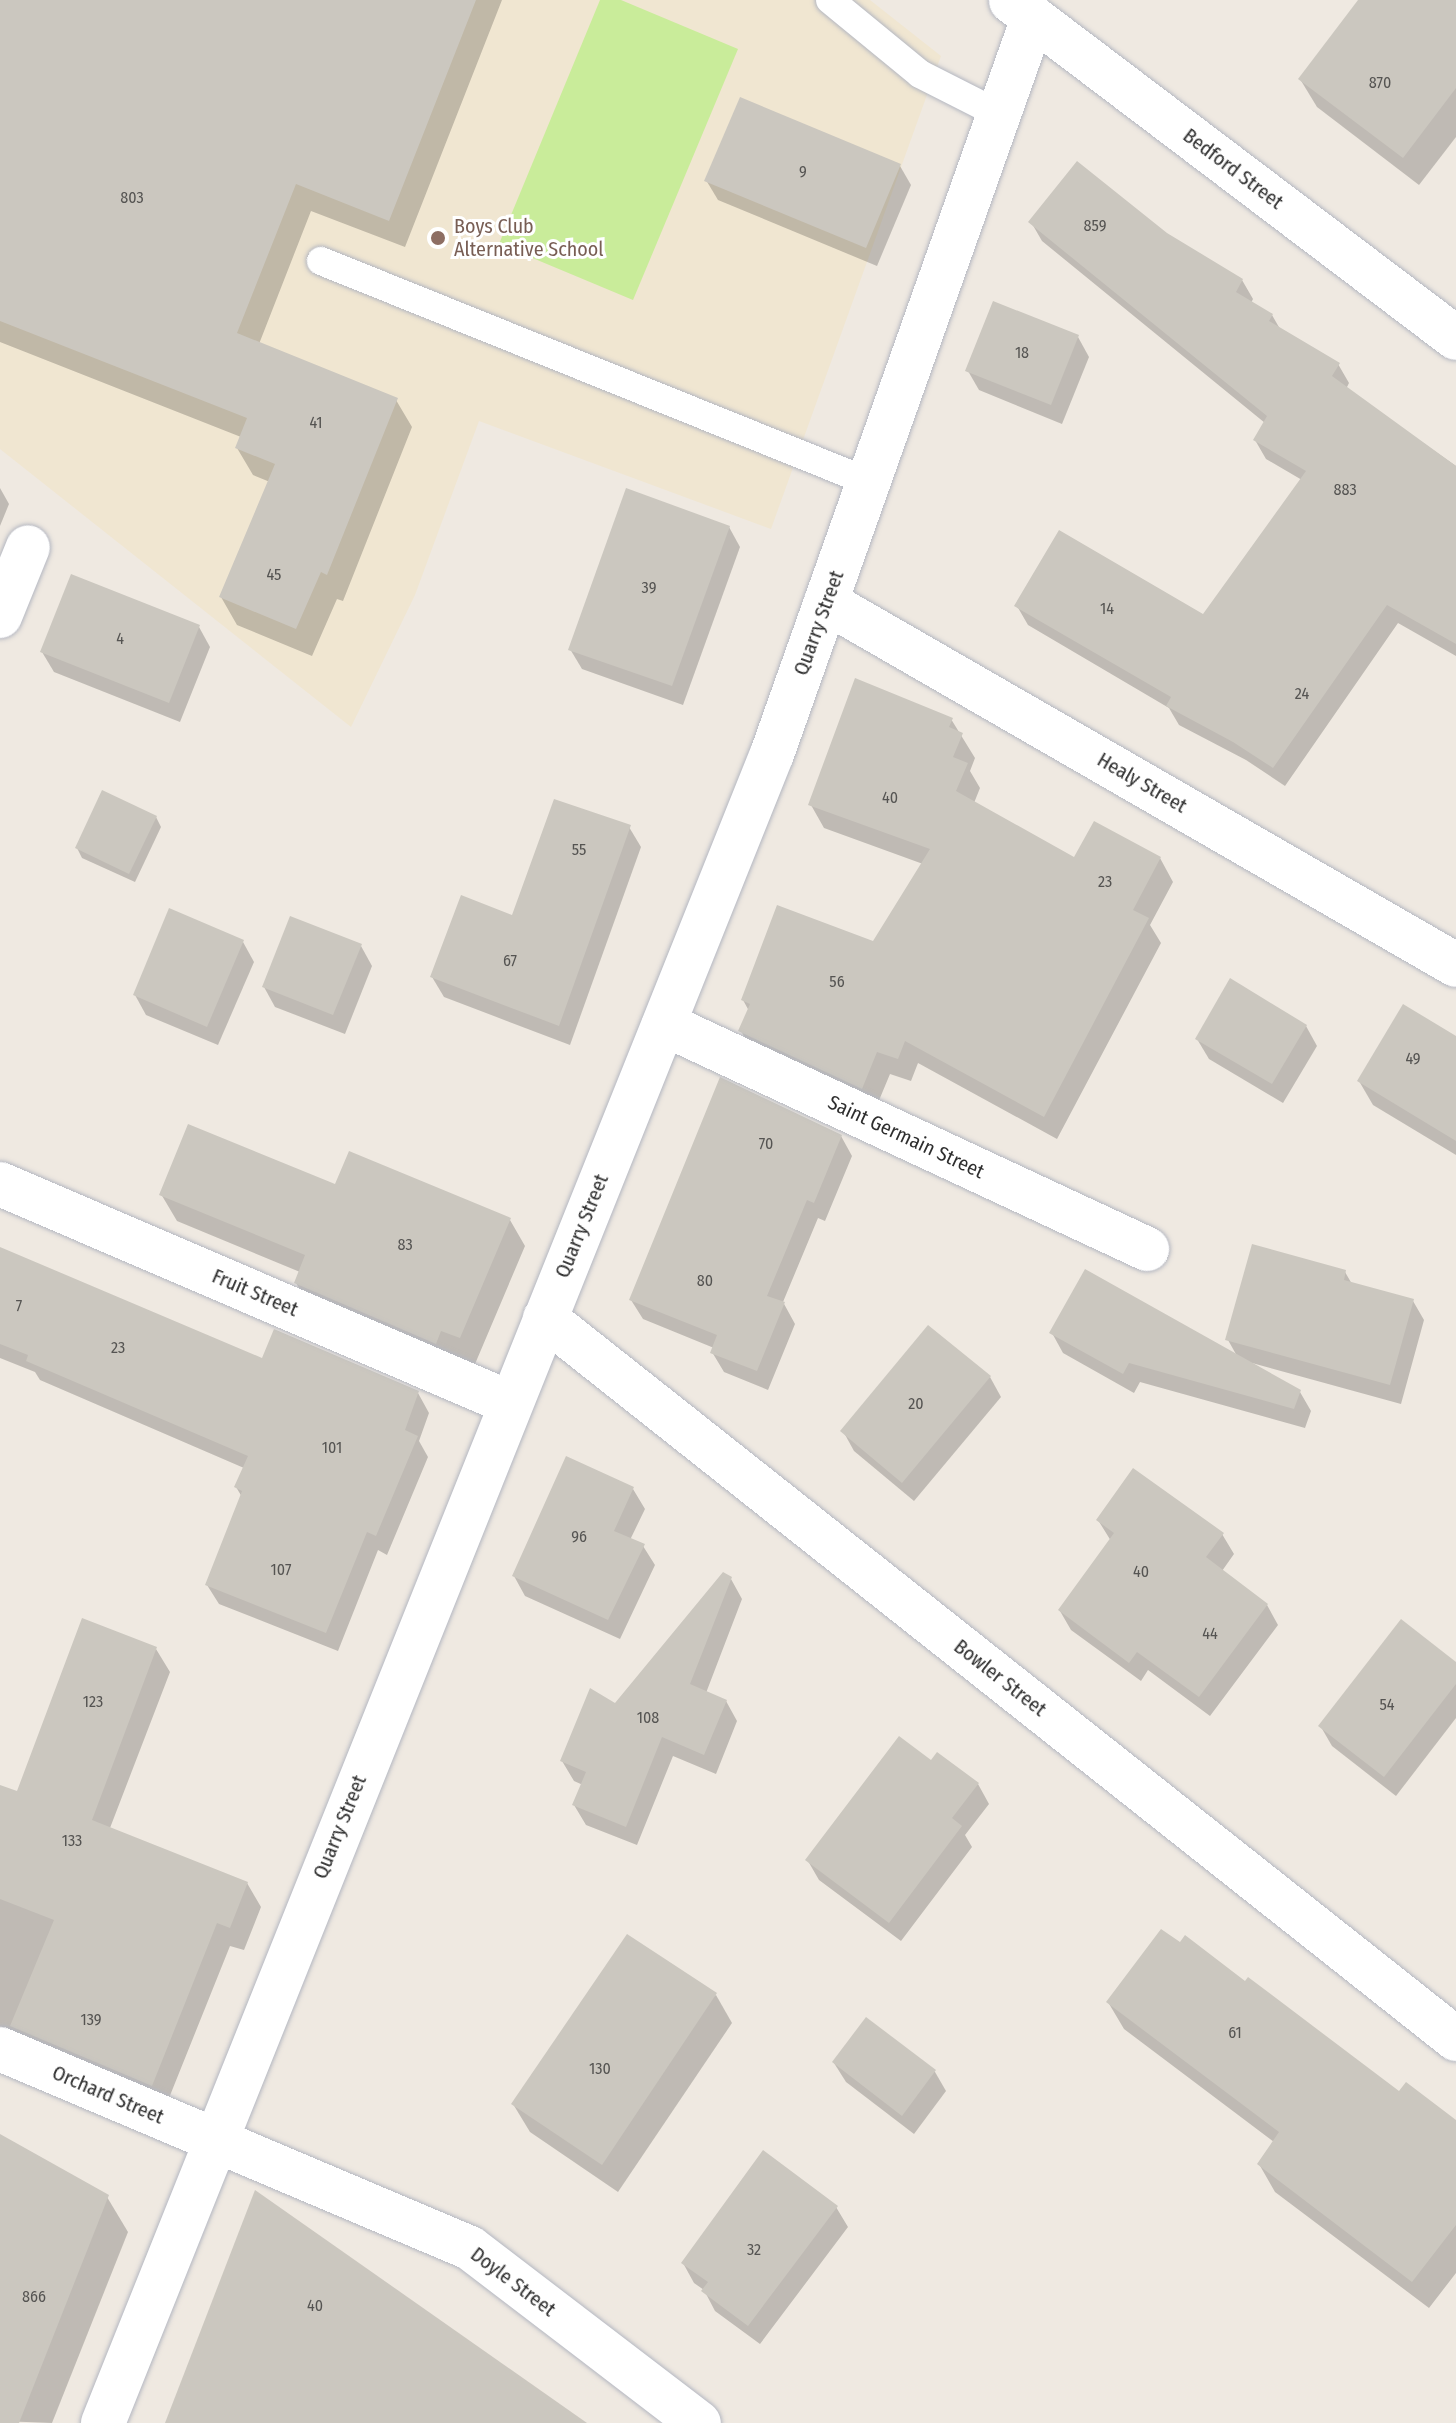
<!DOCTYPE html>
<html>
<head>
<meta charset="utf-8">
<style>
	body { margin:0 }
	#map { position:relative; width:1456px; height:2423px; overflow:hidden; background:#efe9e1; font-family:"Fira Sans Condensed",sans-serif }
	div>[style] { position:absolute }
	.education>* { inset:0; background:#f0e6d1 }
	.pitch>* { inset:0; background:#c9ec9a }
	.shadow>* { inset:0; background:#0003 }
	.building>* { inset:0; background:#cbc7bf }
	.roads { filter:drop-shadow(0 0 2px #b4b7c1) drop-shadow(0 0 2px #b4b7c1) }
	.lane>* { height:28px; margin:-14px; padding:0 14px; transform-origin:14px; border-radius:14px; background:#fff }
	.street>* { height:44px; margin:-22px; padding:0 22px; transform-origin:22px; border-radius:22px; background:#fff }
	.secondary>* { height:44px; margin:-22px; padding:0 22px; transform-origin:22px; border-radius:22px; background:#fff }
	.dots>* { width:22px; height:22px; translate:-50% -50%; box-sizing:border-box; border:4px solid #fff; border-radius:50% }
	span { translate:-50% -50%; white-space:nowrap; text-align:center; line-height:1.15; -webkit-text-stroke:6px #fff; paint-order:stroke }
	.number-label { font-size:16px; color:#555452 }
	.number-label span { -webkit-text-stroke-width:0 }
	.street-label { font-size:20px; color:#2e2e2e }
	.education-label { font-size:20px; color:#785e54 }
	.left { translate:0 -50%; text-align:left }
</style>
</head>
<body>
<div id="map">
	<div class="education">
		<div style="clip-path:polygon(0 0,870px 0,941px 56px,771px 529px,479px 421px,415px 595px,351px 727px,0 449px)"></div>
	</div>
	<div class="pitch">
		<div style="clip-path:polygon(600px 0,621px 0,738px 49px,633px 300px,499px 244px)"></div>
	</div>
	<div class="shadow">
		<div style="clip-path:polygon(0 0,502px 0,405px 247px,311px 211px,259px 344px,396px 400px,412px 427px,343px 601px,337px 599px,312px 656px,237px 625px,221px 597px,270px 482px,253px 475px,237px 448px,241px 437px,0 342px)"></div>
		<div style="clip-path:polygon(1361px 0,1456px 0,1456px 137px,1419px 185px,1317px 107px,1300px 79px)"></div>
		<div style="clip-path:polygon(900px 166px,911px 185px,877px 266px,718px 200px,706px 180px)"></div>
		<div style="clip-path:polygon(1031px 222px,1166px 235px,1242px 280px,1253px 299px,1251px 303px,1272px 315px,1280px 329px,1338px 364px,1349px 383px,1346px 389px,1456px 466px,1456px 656px,1398px 623px,1285px 786px,1246px 760px,1179px 725px,1169px 708px,1028px 625px,1017px 606px,1203px 617px,1302px 480px,1266px 459px,1255px 440px,1265px 423px,1042px 241px)"></div>
		<div style="clip-path:polygon(1078px 337px,1089px 357px,1062px 424px,979px 390px,968px 371px)"></div>
		<div style="clip-path:polygon(0 488px,9px 504px,0 526px)"></div>
		<div style="clip-path:polygon(729px 527px,740px 547px,683px 705px,582px 669px,570px 649px)"></div>
		<div style="clip-path:polygon(199px 627px,210px 647px,180px 722px,54px 672px,42px 652px)"></div>
		<div style="clip-path:polygon(951px 719px,975px 758px,970px 771px,980px 788px,974px 803px,1075px 860px,1160px 858px,1173px 882px,1150px 925px,1161px 943px,1057px 1139px,918px 1063px,911px 1081px,890px 1074px,875px 1110px,754px 1054px,741px 1031px,749px 1011px,743px 1000px,874px 944px,923px 864px,824px 828px,811px 805px)"></div>
		<div style="clip-path:polygon(156px 817px,161px 827px,135px 882px,82px 858px,77px 848px)"></div>
		<div style="clip-path:polygon(629px 827px,641px 847px,570px 1045px,444px 997px,432px 977px)"></div>
		<div style="clip-path:polygon(243px 942px,254px 962px,218px 1045px,146px 1015px,135px 995px)"></div>
		<div style="clip-path:polygon(361px 946px,372px 966px,345px 1034px,275px 1007px,264px 987px)"></div>
		<div style="clip-path:polygon(1306px 1026px,1317px 1046px,1283px 1103px,1209px 1059px,1197px 1039px)"></div>
		<div style="clip-path:polygon(1456px 1039px,1456px 1155px,1373px 1105px,1359px 1081px)"></div>
		<div style="clip-path:polygon(841px 1136px,852px 1156px,825px 1221px,818px 1218px,783px 1302px,795px 1324px,768px 1390px,724px 1372px,712px 1352px,714px 1348px,643px 1319px,631px 1300px)"></div>
		<div style="clip-path:polygon(336px 1187px,510px 1220px,525px 1246px,475px 1364px,456px 1356px,451px 1369px,311px 1309px,296px 1283px,300px 1272px,177px 1221px,161px 1194px)"></div>
		<div style="clip-path:polygon(0 1250px,263px 1361px,418px 1393px,429px 1413px,419px 1441px,428px 1457px,387px 1555px,378px 1550px,338px 1651px,219px 1604px,207px 1585px,242px 1497px,236px 1487px,244px 1468px,40px 1380px,35px 1372px,0 1358px)"></div>
		<div style="clip-path:polygon(1345px 1272px,1352px 1284px,1413px 1301px,1424px 1320px,1401px 1404px,1252px 1363px,1300px 1392px,1311px 1411px,1305px 1428px,1140px 1382px,1134px 1393px,1063px 1353px,1052px 1333px,1237px 1356px,1228px 1340px)"></div>
		<div style="clip-path:polygon(990px 1377px,1001px 1397px,914px 1501px,854px 1451px,843px 1431px)"></div>
		<div style="clip-path:polygon(633px 1489px,645px 1509px,630px 1540px,643px 1546px,655px 1565px,620px 1639px,525px 1596px,514px 1576px)"></div>
		<div style="clip-path:polygon(1098px 1520px,1222px 1534px,1234px 1554px,1222px 1571px,1267px 1605px,1278px 1625px,1210px 1716px,1148px 1670px,1141px 1681px,1071px 1630px,1060px 1611px,1111px 1541px)"></div>
		<div style="clip-path:polygon(731px 1579px,742px 1599px,706px 1693px,726px 1701px,737px 1721px,716px 1774px,673px 1756px,637px 1845px,586px 1825px,574px 1805px,583px 1785px,574px 1781px,562px 1761px)"></div>
		<div style="clip-path:polygon(156px 1649px,170px 1672px,110px 1828px,247px 1883px,261px 1907px,244px 1950px,230px 1946px,165px 2108px,0 2027px,0 1806px,18px 1794px)"></div>
		<div style="clip-path:polygon(1456px 1664px,1456px 1718px,1396px 1796px,1332px 1746px,1321px 1727px)"></div>
		<div style="clip-path:polygon(931px 1763px,978px 1784px,989px 1804px,965px 1835px,972px 1847px,901px 1941px,819px 1880px,808px 1861px)"></div>
		<div style="clip-path:polygon(716px 1995px,732px 2023px,618px 2192px,530px 2132px,513px 2104px)"></div>
		<div style="clip-path:polygon(1108px 2002px,1456px 2123px,1456px 2273px,1429px 2308px,1275px 2192px,1259px 2164px,1274px 2142px,1124px 2029px)"></div>
		<div style="clip-path:polygon(866px 2020px,935px 2072px,946px 2091px,914px 2134px,846px 2082px,834px 2063px)"></div>
		<div style="clip-path:polygon(0 2136px,107px 2197px,128px 2232px,52px 2423px,0 2421px)"></div>
		<div style="clip-path:polygon(836px 2207px,848px 2227px,760px 2344px,715px 2311px,704px 2290px,694px 2283px,683px 2263px)"></div>
	</div>
	<div class="building">
		<div style="clip-path:polygon(0 0,476px 0,389px 221px,296px 184px,237px 333px,398px 398px,327px 575px,321px 572px,296px 629px,219px 597px,275px 464px,235px 448px,247px 418px,0 321px)"></div>
		<div style="clip-path:polygon(1358px 0,1456px 0,1456px 88px,1403px 158px,1298px 79px)"></div>
		<div style="clip-path:polygon(740px 97px,901px 164px,866px 248px,704px 181px)"></div>
		<div style="clip-path:polygon(1077px 161px,1167px 233px,1243px 279px,1236px 292px,1273px 314px,1269px 321px,1340px 363px,1332px 376px,1456px 466px,1456px 644px,1387px 605px,1273px 768px,1233px 742px,1166px 706px,1171px 697px,1014px 606px,1059px 530px,1203px 614px,1306px 471px,1253px 440px,1267px 416px,1028px 222px)"></div>
		<div style="clip-path:polygon(993px 301px,1079px 335px,1051px 405px,965px 371px)"></div>
		<div style="clip-path:polygon(626px 488px,730px 526px,672px 686px,568px 650px)"></div>
		<div style="clip-path:polygon(71px 574px,200px 625px,169px 703px,40px 652px)"></div>
		<div style="clip-path:polygon(855px 678px,953px 718px,949px 727px,963px 733px,953px 757px,968px 763px,956px 791px,1074px 857px,1094px 821px,1161px 857px,1133px 910px,1149px 918px,1044px 1117px,905px 1041px,898px 1059px,877px 1052px,862px 1089px,738px 1031px,750px 1004px,741px 1000px,777px 905px,873px 941px,930px 849px,808px 805px)"></div>
		<div style="clip-path:polygon(102px 790px,157px 816px,129px 874px,75px 848px)"></div>
		<div style="clip-path:polygon(554px 799px,631px 825px,559px 1026px,430px 977px,461px 895px,512px 915px)"></div>
		<div style="clip-path:polygon(169px 908px,244px 940px,207px 1027px,133px 995px)"></div>
		<div style="clip-path:polygon(290px 916px,362px 944px,333px 1015px,262px 987px)"></div>
		<div style="clip-path:polygon(1230px 978px,1307px 1025px,1272px 1084px,1195px 1039px)"></div>
		<div style="clip-path:polygon(1403px 1004px,1456px 1036px,1456px 1141px,1357px 1081px)"></div>
		<div style="clip-path:polygon(720px 1077px,842px 1135px,814px 1203px,807px 1200px,767px 1296px,785px 1302px,757px 1371px,710px 1353px,717px 1335px,629px 1300px)"></div>
		<div style="clip-path:polygon(188px 1124px,335px 1184px,349px 1151px,511px 1218px,460px 1338px,441px 1331px,436px 1344px,294px 1283px,305px 1255px,159px 1195px)"></div>
		<div style="clip-path:polygon(1252px 1244px,1346px 1270px,1344px 1280px,1414px 1299px,1390px 1385px,1225px 1340px)"></div>
		<div style="clip-path:polygon(0 1247px,262px 1358px,274px 1329px,419px 1391px,405px 1430px,418px 1436px,376px 1536px,367px 1532px,326px 1633px,205px 1585px,242px 1491px,234px 1487px,248px 1456px,26px 1361px,28px 1355px,0 1344px)"></div>
		<div style="clip-path:polygon(1085px 1269px,1301px 1390px,1294px 1409px,1129px 1363px,1123px 1374px,1049px 1333px)"></div>
		<div style="clip-path:polygon(928px 1325px,991px 1376px,902px 1483px,840px 1431px)"></div>
		<div style="clip-path:polygon(566px 1456px,634px 1487px,614px 1531px,645px 1544px,608px 1620px,512px 1576px)"></div>
		<div style="clip-path:polygon(1133px 1468px,1224px 1533px,1206px 1557px,1268px 1604px,1199px 1697px,1137px 1652px,1129px 1663px,1058px 1610px,1114px 1533px,1096px 1520px)"></div>
		<div style="clip-path:polygon(723px 1572px,732px 1577px,690px 1684px,727px 1700px,704px 1755px,662px 1737px,626px 1827px,572px 1805px,586px 1772px,560px 1761px,590px 1688px,615px 1703px)"></div>
		<div style="clip-path:polygon(82px 1618px,157px 1647px,92px 1820px,248px 1882px,230px 1928px,217px 1923px,152px 2086px,10px 2026px,54px 1920px,0 1899px,0 1785px,17px 1791px)"></div>
		<div style="clip-path:polygon(1401px 1619px,1456px 1662px,1456px 1684px,1384px 1777px,1318px 1726px)"></div>
		<div style="clip-path:polygon(899px 1736px,931px 1760px,937px 1752px,979px 1783px,952px 1818px,962px 1826px,889px 1923px,805px 1860px)"></div>
		<div style="clip-path:polygon(1161px 1929px,1180px 1942px,1185px 1935px,1245px 1981px,1248px 1977px,1399px 2091px,1406px 2082px,1456px 2120px,1456px 2225px,1412px 2282px,1257px 2164px,1279px 2132px,1106px 2002px)"></div>
		<div style="clip-path:polygon(627px 1934px,717px 1993px,602px 2165px,511px 2104px)"></div>
		<div style="clip-path:polygon(866px 2017px,936px 2070px,902px 2116px,832px 2062px)"></div>
		<div style="clip-path:polygon(0 2134px,109px 2195px,19px 2423px,0 2423px)"></div>
		<div style="clip-path:polygon(763px 2150px,838px 2206px,748px 2326px,701px 2291px,708px 2282px,681px 2263px)"></div>
		<div style="clip-path:polygon(255px 2190px,587px 2423px,165px 2423px)"></div>
	</div>
	<div class="roads">
		<div class="lane">
			<div style="left:830px;top:0;width:117px;rotate:39.4deg"></div>
			<div style="left:920px;top:74px;width:89px;rotate:26.9deg"></div>
			<div style="left:321px;top:261px;width:591px;rotate:21.96deg"></div>
		</div>
		<div class="street">
			<div style="left:826px;top:602px;width:727px;rotate:29.95deg"></div>
			<div style="left:0;top:616px;width:74px;rotate:-67.9deg"></div>
			<div style="left:664px;top:1024px;width:533px;rotate:24.98deg"></div>
			<div style="left:0;top:1184px;width:555px;rotate:23.24deg"></div>
			<div style="left:545px;top:1318px;width:1162px;rotate:38.36deg"></div>
			<div style="left:0;top:2049px;width:510px;rotate:22.95deg"></div>
			<div style="left:470px;top:2248px;width:288px;rotate:37.4deg"></div>
		</div>
		<div class="secondary">
			<div style="left:1011px;top:1px;width:558px;rotate:37.14deg"></div>
			<div style="left:103px;top:2423px;width:1798px;rotate:-68.16deg"></div>
			<div style="left:772px;top:754px;width:781px;rotate:-70.47deg"></div>
		</div>
	</div>
	<div class="dots">
		<div style="left:438px;top:238px;background:#8d6e63"></div>
	</div>
	<div class="number-label">
		<span style="left:1380px;top:83px">870</span>
		<span style="left:803px;top:172px">9</span>
		<span style="left:132px;top:198px">803</span>
		<span style="left:1095px;top:226px">859</span>
		<span style="left:1022px;top:353px">18</span>
		<span style="left:316px;top:423px">41</span>
		<span style="left:1345px;top:490px">883</span>
		<span style="left:274px;top:575px">45</span>
		<span style="left:649px;top:588px">39</span>
		<span style="left:1107px;top:609px">14</span>
		<span style="left:120px;top:639px">4</span>
		<span style="left:1302px;top:694px">24</span>
		<span style="left:890px;top:798px">40</span>
		<span style="left:579px;top:850px">55</span>
		<span style="left:1105px;top:882px">23</span>
		<span style="left:510px;top:961px">67</span>
		<span style="left:837px;top:982px">56</span>
		<span style="left:1413px;top:1059px">49</span>
		<span style="left:766px;top:1144px">70</span>
		<span style="left:405px;top:1245px">83</span>
		<span style="left:705px;top:1281px">80</span>
		<span style="left:19px;top:1306px">7</span>
		<span style="left:118px;top:1348px">23</span>
		<span style="left:916px;top:1404px">20</span>
		<span style="left:332px;top:1448px">101</span>
		<span style="left:579px;top:1537px">96</span>
		<span style="left:281px;top:1570px">107</span>
		<span style="left:1141px;top:1572px">40</span>
		<span style="left:1210px;top:1634px">44</span>
		<span style="left:93px;top:1702px">123</span>
		<span style="left:1387px;top:1705px">54</span>
		<span style="left:648px;top:1718px">108</span>
		<span style="left:72px;top:1841px">133</span>
		<span style="left:91px;top:2020px">139</span>
		<span style="left:1235px;top:2033px">61</span>
		<span style="left:600px;top:2069px">130</span>
		<span style="left:754px;top:2250px">32</span>
		<span style="left:34px;top:2297px">866</span>
		<span style="left:315px;top:2306px">40</span>
	</div>
	<div class="street-label">
		<span style="left:1233px;top:169px;rotate:37deg">Bedford Street</span>
		<span style="left:819px;top:623px;rotate:-70deg">Quarry Street</span>
		<span style="left:1142px;top:783px;rotate:30deg">Healy Street</span>
		<span style="left:906px;top:1137px;rotate:25deg">Saint Germain Street</span>
		<span style="left:582px;top:1226px;rotate:-68deg">Quarry Street</span>
		<span style="left:255px;top:1293px;rotate:23deg">Fruit Street</span>
		<span style="left:1000px;top:1678px;rotate:38deg">Bowler Street</span>
		<span style="left:340px;top:1827px;rotate:-68deg">Quarry Street</span>
		<span style="left:108px;top:2095px;rotate:23deg">Orchard Street</span>
		<span style="left:513px;top:2282px;rotate:37deg">Doyle Street</span>
	</div>
	<div class="education-label">
		<span class="left" style="left:454px;top:238px">Boys Club<br>Alternative School</span>
	</div>
</div>
</body>
</html>
